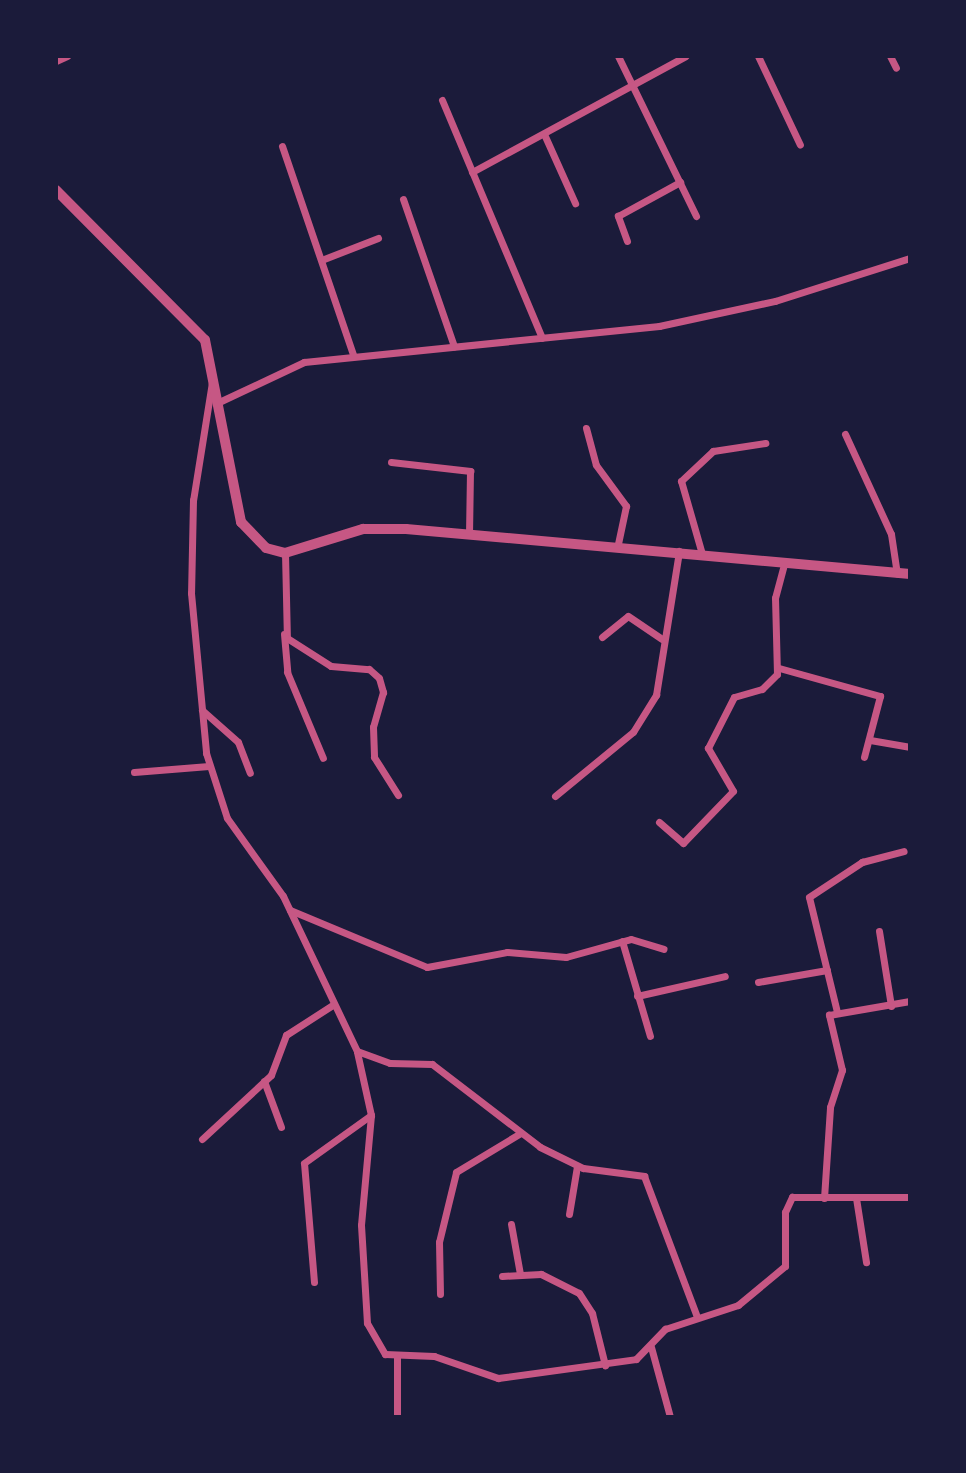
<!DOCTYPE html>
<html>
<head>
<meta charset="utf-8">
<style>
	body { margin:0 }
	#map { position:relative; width:966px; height:1473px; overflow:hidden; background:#1b1b3a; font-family:Signika,sans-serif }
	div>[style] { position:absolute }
	.minor>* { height:7px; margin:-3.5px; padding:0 3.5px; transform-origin:3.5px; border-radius:3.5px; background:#c65784 }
	.tertiary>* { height:10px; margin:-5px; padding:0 5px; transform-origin:5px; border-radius:5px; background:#c65784 }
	span { translate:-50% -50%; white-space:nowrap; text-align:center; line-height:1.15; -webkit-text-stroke:7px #1b1b3a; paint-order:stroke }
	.frame { position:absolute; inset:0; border:58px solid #1b1b3a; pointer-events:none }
</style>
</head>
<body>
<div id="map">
	<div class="minor">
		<div style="left:618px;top:56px;width:178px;rotate:64deg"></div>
		<div style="left:758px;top:56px;width:98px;rotate:64.7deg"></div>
		<div style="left:890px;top:56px;width:13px;rotate:63deg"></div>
		<div style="left:56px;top:61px;width:12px;rotate:-24deg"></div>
		<div style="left:442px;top:100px;width:258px;rotate:67.2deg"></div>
		<div style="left:544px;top:134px;width:76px;rotate:65.8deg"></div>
		<div style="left:282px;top:146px;width:221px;rotate:71.2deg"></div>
		<div style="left:472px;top:172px;width:243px;rotate:-28.5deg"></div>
		<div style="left:403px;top:199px;width:156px;rotate:70.9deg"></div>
		<div style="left:627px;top:241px;width:27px;rotate:-110deg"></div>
		<div style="left:618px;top:216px;width:71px;rotate:-28.7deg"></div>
		<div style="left:324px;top:259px;width:58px;rotate:-21.3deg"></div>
		<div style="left:212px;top:382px;width:120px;rotate:99.1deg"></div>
		<div style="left:193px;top:500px;width:93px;rotate:91.2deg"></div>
		<div style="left:191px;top:593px;width:161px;rotate:84.6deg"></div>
		<div style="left:206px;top:753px;width:68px;rotate:72.1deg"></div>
		<div style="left:227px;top:818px;width:96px;rotate:54.3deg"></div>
		<div style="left:283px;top:896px;width:172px;rotate:64.5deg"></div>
		<div style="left:357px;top:1051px;width:35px;rotate:20deg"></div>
		<div style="left:390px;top:1063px;width:42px;rotate:1.4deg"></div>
		<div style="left:432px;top:1064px;width:136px;rotate:37.5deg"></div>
		<div style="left:540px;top:1147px;width:48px;rotate:26deg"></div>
		<div style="left:583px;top:1168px;width:62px;rotate:7.5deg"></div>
		<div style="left:644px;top:1176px;width:151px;rotate:69.4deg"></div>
		<div style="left:219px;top:402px;width:94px;rotate:-25.2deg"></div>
		<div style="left:304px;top:362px;width:357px;rotate:-5.8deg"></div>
		<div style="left:659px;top:326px;width:119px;rotate:-12.2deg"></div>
		<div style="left:775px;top:301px;width:142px;rotate:-17.7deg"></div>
		<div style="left:586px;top:428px;width:38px;rotate:75deg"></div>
		<div style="left:596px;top:465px;width:51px;rotate:53.8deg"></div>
		<div style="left:626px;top:506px;width:39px;rotate:102deg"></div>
		<div style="left:845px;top:434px;width:110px;rotate:65.3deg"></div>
		<div style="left:891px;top:534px;width:40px;rotate:81.5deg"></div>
		<div style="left:391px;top:462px;width:80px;rotate:6.5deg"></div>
		<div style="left:470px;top:471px;width:62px;rotate:90.9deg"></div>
		<div style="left:285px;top:553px;width:85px;rotate:88.7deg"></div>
		<div style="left:287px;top:638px;width:52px;rotate:32.5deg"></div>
		<div style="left:331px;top:666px;width:38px;rotate:5deg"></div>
		<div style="left:369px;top:669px;width:13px;rotate:42deg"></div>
		<div style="left:379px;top:678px;width:15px;rotate:74deg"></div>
		<div style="left:383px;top:692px;width:36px;rotate:106deg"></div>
		<div style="left:373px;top:727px;width:30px;rotate:88deg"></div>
		<div style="left:374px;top:757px;width:45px;rotate:57.7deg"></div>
		<div style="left:702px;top:554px;width:76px;rotate:-106deg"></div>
		<div style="left:681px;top:481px;width:44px;rotate:-43.2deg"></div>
		<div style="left:713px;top:451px;width:53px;rotate:-8.7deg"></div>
		<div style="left:284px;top:634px;width:38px;rotate:85deg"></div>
		<div style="left:287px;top:672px;width:93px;rotate:67.3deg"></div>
		<div style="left:602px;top:637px;width:33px;rotate:-39deg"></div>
		<div style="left:628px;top:616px;width:41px;rotate:34.1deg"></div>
		<div style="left:779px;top:668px;width:105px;rotate:15.5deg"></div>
		<div style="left:880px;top:696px;width:63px;rotate:104.7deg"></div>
		<div style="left:202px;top:710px;width:48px;rotate:41.6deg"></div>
		<div style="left:238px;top:742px;width:33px;rotate:69deg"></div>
		<div style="left:870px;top:740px;width:41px;rotate:9.9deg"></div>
		<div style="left:134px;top:772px;width:75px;rotate:-4.6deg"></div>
		<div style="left:555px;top:796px;width:101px;rotate:-39.4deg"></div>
		<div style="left:633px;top:732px;width:44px;rotate:-58.1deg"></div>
		<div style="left:656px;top:695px;width:146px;rotate:-80.9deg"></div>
		<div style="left:659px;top:822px;width:32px;rotate:41deg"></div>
		<div style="left:683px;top:843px;width:72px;rotate:-46.1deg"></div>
		<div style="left:733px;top:791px;width:50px;rotate:-120.2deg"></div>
		<div style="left:708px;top:748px;width:57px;rotate:-63deg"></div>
		<div style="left:734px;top:697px;width:29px;rotate:-16deg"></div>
		<div style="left:762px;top:689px;width:21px;rotate:-45deg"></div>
		<div style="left:777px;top:674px;width:76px;rotate:-91.5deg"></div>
		<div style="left:775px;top:598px;width:35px;rotate:-75deg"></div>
		<div style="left:290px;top:910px;width:148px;rotate:22.6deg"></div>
		<div style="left:427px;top:967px;width:81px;rotate:-10.6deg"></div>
		<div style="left:507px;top:952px;width:59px;rotate:4.8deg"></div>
		<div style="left:566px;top:957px;width:67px;rotate:-15.5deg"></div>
		<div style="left:631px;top:939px;width:34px;rotate:17deg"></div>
		<div style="left:879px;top:931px;width:76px;rotate:80.9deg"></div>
		<div style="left:622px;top:941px;width:99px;rotate:73.6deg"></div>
		<div style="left:758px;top:982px;width:70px;rotate:-9.9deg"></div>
		<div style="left:637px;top:996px;width:90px;rotate:-12.8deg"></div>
		<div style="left:837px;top:1012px;width:118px;rotate:-103.7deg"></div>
		<div style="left:809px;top:897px;width:64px;rotate:-33.4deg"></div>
		<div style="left:862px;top:862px;width:43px;rotate:-14.7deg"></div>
		<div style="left:357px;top:1052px;width:65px;rotate:77.5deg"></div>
		<div style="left:371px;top:1115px;width:110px;rotate:95.2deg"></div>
		<div style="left:361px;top:1225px;width:98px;rotate:86.5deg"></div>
		<div style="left:367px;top:1323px;width:36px;rotate:60deg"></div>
		<div style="left:385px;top:1354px;width:49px;rotate:2.3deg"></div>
		<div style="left:434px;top:1356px;width:68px;rotate:19deg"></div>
		<div style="left:498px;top:1378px;width:139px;rotate:-7.8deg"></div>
		<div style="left:636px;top:1359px;width:42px;rotate:-46deg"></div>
		<div style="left:665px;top:1329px;width:77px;rotate:-18.2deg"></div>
		<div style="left:738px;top:1305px;width:61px;rotate:-39.7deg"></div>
		<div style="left:785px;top:1266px;width:54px;rotate:-90deg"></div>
		<div style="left:785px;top:1212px;width:17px;rotate:-65deg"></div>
		<div style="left:792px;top:1197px;width:118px"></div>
		<div style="left:264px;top:1081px;width:49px;rotate:69.7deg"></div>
		<div style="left:202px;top:1139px;width:94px;rotate:-42.8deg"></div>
		<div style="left:271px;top:1075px;width:43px;rotate:-69.4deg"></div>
		<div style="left:286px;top:1035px;width:54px;rotate:-32.8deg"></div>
		<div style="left:824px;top:1198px;width:91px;rotate:-86.2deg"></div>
		<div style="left:830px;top:1107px;width:39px;rotate:-72deg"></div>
		<div style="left:842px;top:1070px;width:57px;rotate:-103.3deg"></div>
		<div style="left:829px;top:1015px;width:82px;rotate:-9.8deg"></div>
		<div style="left:856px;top:1198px;width:65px;rotate:81.1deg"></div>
		<div style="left:569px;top:1214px;width:49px;rotate:-80.5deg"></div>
		<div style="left:511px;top:1224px;width:51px;rotate:79.8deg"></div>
		<div style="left:502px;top:1276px;width:39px;rotate:-3deg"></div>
		<div style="left:541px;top:1274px;width:42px;rotate:26.6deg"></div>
		<div style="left:579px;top:1293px;width:24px;rotate:57deg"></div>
		<div style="left:592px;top:1313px;width:54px;rotate:76deg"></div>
		<div style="left:314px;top:1282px;width:119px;rotate:-94.8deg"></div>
		<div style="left:304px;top:1163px;width:82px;rotate:-35.6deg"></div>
		<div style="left:440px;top:1294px;width:52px;rotate:-91.1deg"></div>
		<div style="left:439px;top:1242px;width:72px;rotate:-76.3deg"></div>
		<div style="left:456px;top:1172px;width:74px;rotate:-31.1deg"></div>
		<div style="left:651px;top:1347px;width:73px;rotate:74.8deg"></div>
		<div style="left:397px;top:1357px;width:60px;rotate:90deg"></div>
	</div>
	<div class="tertiary">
		<div style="left:56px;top:190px;width:211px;rotate:45.2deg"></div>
		<div style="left:205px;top:340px;width:186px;rotate:78.8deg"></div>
		<div style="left:241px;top:522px;width:36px;rotate:46deg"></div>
		<div style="left:266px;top:548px;width:20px;rotate:15deg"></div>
		<div style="left:285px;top:553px;width:82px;rotate:-17.1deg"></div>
		<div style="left:363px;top:529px;width:43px"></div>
		<div style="left:406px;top:529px;width:506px;rotate:5.1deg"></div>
	</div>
	<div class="frame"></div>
</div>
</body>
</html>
